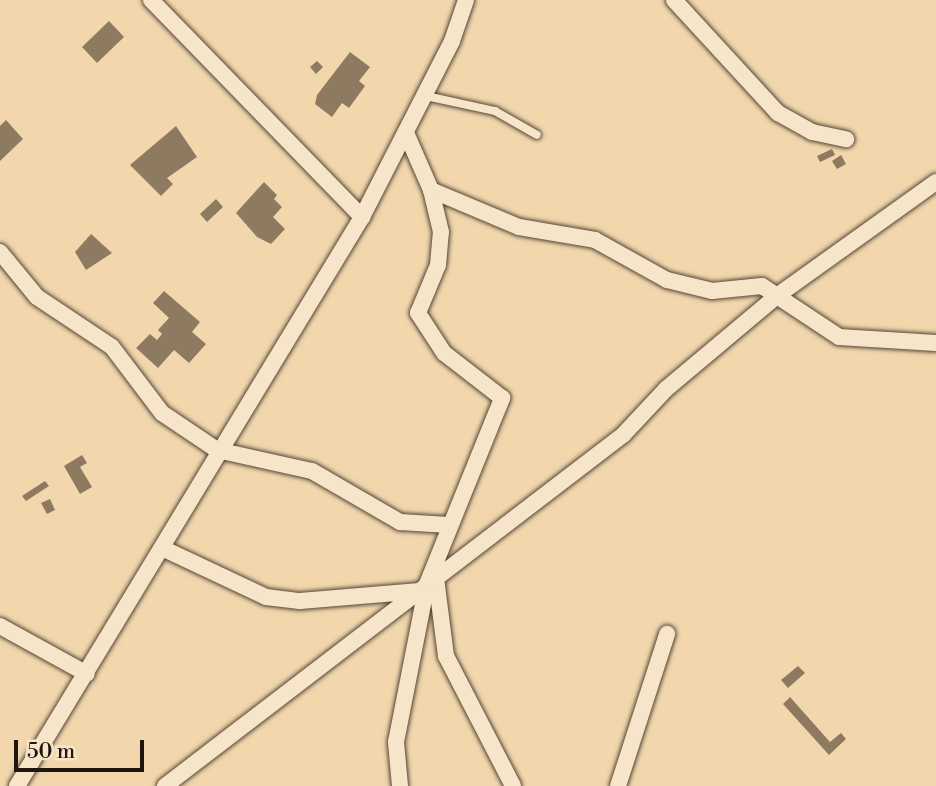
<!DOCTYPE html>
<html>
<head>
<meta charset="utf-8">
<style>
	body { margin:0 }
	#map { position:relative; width:936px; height:786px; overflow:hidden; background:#f2d7ad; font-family:"Libre Bodoni",serif }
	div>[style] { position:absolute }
	.building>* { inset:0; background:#8d7a61 }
	.roads { filter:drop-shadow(0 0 2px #544636) drop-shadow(0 0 2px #544636) }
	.lane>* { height:8px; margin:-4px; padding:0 4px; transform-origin:4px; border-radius:4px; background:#f7e5ca }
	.street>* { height:16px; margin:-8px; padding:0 8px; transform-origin:8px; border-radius:8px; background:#f7e5ca }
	span { translate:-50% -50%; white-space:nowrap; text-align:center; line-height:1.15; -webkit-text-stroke:5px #f7e5ca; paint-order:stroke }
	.scale { position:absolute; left:14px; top:740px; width:130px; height:32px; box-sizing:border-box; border:4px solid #20160f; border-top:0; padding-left:9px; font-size:21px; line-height:24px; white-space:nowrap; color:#20160f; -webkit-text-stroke:5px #f7e5ca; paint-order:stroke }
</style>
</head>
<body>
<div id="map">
	<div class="building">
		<div style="clip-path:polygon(109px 21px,124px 37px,97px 63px,82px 47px)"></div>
		<div style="clip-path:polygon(350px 52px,370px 67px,359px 81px,365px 86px,349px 108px,342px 103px,332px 117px,315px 104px,317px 95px)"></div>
		<div style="clip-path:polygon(317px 61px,323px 67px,316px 74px,310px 67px)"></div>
		<div style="clip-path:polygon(6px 120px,23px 139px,0 161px,0 126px)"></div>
		<div style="clip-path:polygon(176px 126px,197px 157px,167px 178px,173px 184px,161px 196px,130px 165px)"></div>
		<div style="clip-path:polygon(832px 149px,835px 155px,820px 162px,817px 156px)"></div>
		<div style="clip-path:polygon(841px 155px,846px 164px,837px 169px,832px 161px)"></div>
		<div style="clip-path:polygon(264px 182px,277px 195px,274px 199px,282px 207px,273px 217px,285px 229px,271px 244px,257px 237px,236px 213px)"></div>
		<div style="clip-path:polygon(216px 199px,223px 207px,207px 222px,200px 214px)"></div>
		<div style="clip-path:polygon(91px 234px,112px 253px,86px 270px,75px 252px)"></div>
		<div style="clip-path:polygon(164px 291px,200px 322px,192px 332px,206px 344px,189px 363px,174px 350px,158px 368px,136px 348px,150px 334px,157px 340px,162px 334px,158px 330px,169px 318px,153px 303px)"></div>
		<div style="clip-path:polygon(82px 455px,87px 463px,80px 467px,92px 487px,80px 494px,64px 466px)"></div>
		<div style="clip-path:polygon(45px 481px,49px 486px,26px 501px,22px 496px)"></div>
		<div style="clip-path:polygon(50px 499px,55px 510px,47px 514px,41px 503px)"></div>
		<div style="clip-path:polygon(798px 666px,805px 673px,788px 688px,781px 680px)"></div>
		<div style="clip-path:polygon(790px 697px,830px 742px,841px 733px,846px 739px,829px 755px,783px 704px)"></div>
	</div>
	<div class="roads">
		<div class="lane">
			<div style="left:426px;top:96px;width:71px;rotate:12.3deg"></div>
			<div style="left:495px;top:111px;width:48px;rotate:29.7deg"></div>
		</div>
		<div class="street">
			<div style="left:151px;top:0;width:303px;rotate:45.8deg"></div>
			<div style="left:674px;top:0;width:154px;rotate:47.4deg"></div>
			<div style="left:778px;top:113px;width:39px;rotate:29deg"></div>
			<div style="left:812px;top:132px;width:35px;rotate:12deg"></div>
			<div style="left:431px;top:190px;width:95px;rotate:22.8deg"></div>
			<div style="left:519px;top:227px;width:77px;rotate:9.7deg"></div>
			<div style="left:595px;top:240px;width:82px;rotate:29.1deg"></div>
			<div style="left:667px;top:280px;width:46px;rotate:13.7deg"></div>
			<div style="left:712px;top:291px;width:50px;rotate:-5.7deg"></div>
			<div style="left:762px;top:286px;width:92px;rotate:33.5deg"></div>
			<div style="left:839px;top:337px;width:97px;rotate:3.5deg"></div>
			<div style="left:0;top:252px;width:58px;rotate:50.6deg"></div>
			<div style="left:37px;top:297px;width:90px;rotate:33.7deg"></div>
			<div style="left:112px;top:347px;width:83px;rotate:52.9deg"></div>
			<div style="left:162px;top:413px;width:66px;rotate:33.9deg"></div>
			<div style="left:217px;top:450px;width:97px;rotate:12.5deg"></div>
			<div style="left:312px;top:471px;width:102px;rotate:30.1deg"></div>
			<div style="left:400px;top:522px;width:49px;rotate:3.5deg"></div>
			<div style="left:162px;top:548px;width:115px;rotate:25.2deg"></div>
			<div style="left:266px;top:597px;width:34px;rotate:7deg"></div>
			<div style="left:300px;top:601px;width:120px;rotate:-4.8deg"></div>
			<div style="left:436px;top:578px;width:79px;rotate:82.7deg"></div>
			<div style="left:446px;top:656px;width:146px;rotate:62.7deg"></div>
			<div style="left:0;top:626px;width:99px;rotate:28.9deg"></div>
			<div style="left:17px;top:786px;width:665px;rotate:-58.77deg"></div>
			<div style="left:362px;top:217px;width:198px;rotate:-62.9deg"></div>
			<div style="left:452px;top:41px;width:43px;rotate:-71.1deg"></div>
			<div style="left:165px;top:786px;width:577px;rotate:-37.47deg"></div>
			<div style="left:623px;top:435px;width:63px;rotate:-46.9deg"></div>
			<div style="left:666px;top:389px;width:146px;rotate:-40deg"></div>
			<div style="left:778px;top:295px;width:194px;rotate:-35.6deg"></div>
			<div style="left:400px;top:786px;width:44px;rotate:-95.2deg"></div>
			<div style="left:396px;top:742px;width:161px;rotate:-78.9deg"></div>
			<div style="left:427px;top:584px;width:201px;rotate:-68deg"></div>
			<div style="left:502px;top:398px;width:73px;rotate:-142.2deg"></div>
			<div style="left:444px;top:353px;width:48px;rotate:-123deg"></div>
			<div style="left:418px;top:313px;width:52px;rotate:-67.4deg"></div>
			<div style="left:438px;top:265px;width:33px;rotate:-85deg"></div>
			<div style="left:441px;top:232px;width:43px;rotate:-103.4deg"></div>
			<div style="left:431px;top:190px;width:60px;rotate:-113.6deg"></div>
			<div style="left:618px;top:786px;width:160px;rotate:-72.1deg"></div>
		</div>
	</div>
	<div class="scale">50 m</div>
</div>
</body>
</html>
